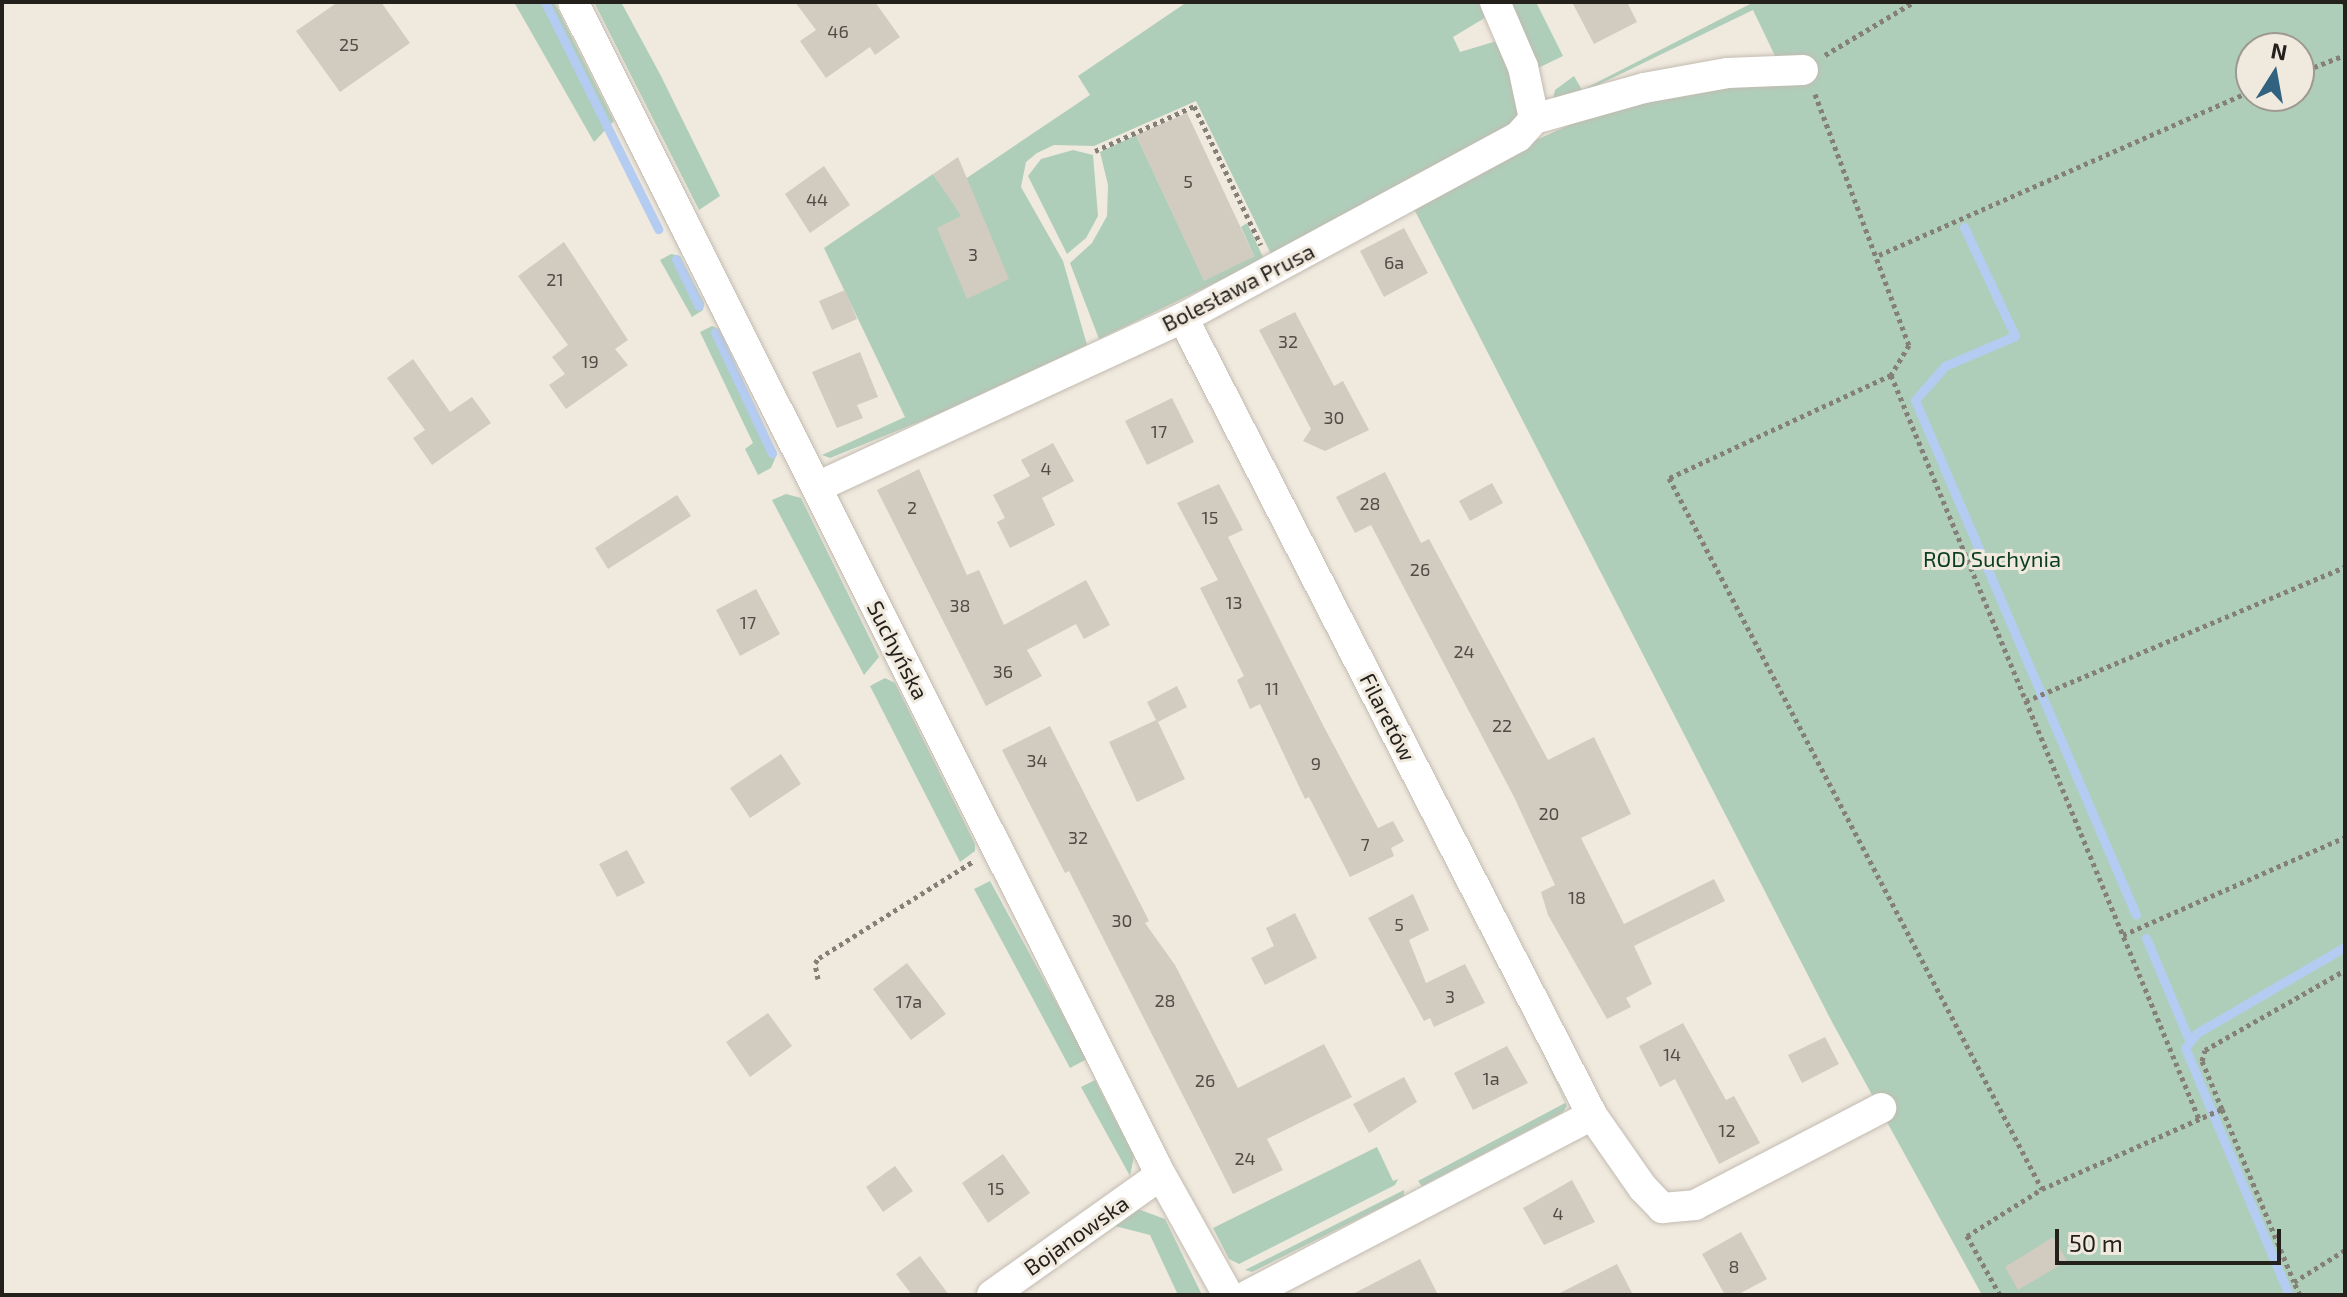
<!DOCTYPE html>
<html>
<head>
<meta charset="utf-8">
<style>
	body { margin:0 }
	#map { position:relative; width:2347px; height:1297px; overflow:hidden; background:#f0e9de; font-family:"Exo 2",sans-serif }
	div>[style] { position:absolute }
	.green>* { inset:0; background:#afceba }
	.stream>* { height:9px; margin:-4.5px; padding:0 4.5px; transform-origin:4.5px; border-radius:4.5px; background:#b5ccf2 }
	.building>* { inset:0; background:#d2cbc0 }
	.path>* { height:5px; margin-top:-2.5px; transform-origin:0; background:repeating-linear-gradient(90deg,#847f77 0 4px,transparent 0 8px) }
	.roads { filter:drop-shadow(0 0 2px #c2bbb1) drop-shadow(0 0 2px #c2bbb1) }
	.minor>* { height:30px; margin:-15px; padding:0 15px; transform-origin:15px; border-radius:15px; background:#fff }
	span { translate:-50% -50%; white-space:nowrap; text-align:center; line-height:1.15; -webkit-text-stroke:6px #f0e9de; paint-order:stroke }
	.number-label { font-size:18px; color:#504c46 }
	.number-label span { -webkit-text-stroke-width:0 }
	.street-label { font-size:22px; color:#24211d }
	.park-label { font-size:22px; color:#0a3f25 }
	.frame { position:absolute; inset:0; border:4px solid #24211d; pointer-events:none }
	.north { position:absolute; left:2235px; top:32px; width:80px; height:80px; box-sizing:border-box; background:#f0e9de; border:2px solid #9e9991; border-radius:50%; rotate:11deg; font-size:22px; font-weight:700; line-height:32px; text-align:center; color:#24211d }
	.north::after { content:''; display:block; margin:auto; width:28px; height:36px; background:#316280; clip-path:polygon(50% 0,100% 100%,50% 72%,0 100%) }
	.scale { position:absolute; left:2055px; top:1229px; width:226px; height:36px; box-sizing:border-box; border:4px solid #24211d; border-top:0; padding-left:10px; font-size:24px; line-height:28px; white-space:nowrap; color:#24211d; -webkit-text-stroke:6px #f0e9de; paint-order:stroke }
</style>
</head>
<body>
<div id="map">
	<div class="green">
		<div style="clip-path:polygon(514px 2px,554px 2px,614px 121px,594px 142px)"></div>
		<div style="clip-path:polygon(594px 2px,621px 2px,661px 76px,720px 196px,699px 210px)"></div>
		<div style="clip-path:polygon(1187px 2px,1484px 2px,1488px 12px,1483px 19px,1453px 37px,1460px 52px,1500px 40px,1518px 97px,1517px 118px,1512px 128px,1273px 258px,1196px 101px,1094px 146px,1054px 145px,1037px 153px,1026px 162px,1021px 187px,1063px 261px,1087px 345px,936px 415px,830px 458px,822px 455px,905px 417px,824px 248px,933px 174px,946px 192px,1090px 95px,1078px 76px)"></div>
		<div style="clip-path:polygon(1507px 2px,1536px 2px,1563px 56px,1534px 70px)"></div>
		<div style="clip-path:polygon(evenodd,1754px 2px,2345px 2px,2345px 1295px,1982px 1295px,1832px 1022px,1415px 211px,1407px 210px,1512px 151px,1589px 116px,1777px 60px,1753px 10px,1600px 84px,1601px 96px,1553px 99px,1555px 90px,1574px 76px,1582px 90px,1754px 2px,2251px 48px,2299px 48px,2299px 96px,2251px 96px,2251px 48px)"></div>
		<div style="clip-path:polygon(1136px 135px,1204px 280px,1254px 256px,1241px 227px,1247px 223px,1264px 259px,1099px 339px,1070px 263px,1092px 243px,1107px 216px,1108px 185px,1100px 152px)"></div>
		<div style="clip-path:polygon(1073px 150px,1093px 155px,1098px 216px,1086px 238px,1067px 254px,1028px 176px,1041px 159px)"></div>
		<div style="clip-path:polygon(671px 254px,680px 256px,704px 303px,703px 310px,692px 317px,660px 260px)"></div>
		<div style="clip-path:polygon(712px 326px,719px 329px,777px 454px,771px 468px,758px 475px,745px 449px,753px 443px,700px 332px)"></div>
		<div style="clip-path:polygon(786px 494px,801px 498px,879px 657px,864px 675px,772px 500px)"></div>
		<div style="clip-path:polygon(885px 678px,895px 683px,975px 844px,975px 851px,960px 862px,870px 686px)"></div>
		<div style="clip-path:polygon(990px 881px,1087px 1059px,1070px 1068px,974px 889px)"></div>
		<div style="clip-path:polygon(1526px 1013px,1567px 1106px,1563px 1112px,1422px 1186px,1418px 1181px,1565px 1103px)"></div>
		<div style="clip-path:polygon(1095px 1080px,1134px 1156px,1130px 1176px,1081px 1087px)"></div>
		<div style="clip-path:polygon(1377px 1147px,1393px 1181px,1398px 1179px,1395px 1185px,1239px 1264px,1229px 1259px,1213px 1228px)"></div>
		<div style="clip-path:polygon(1404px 1190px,1404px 1196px,1252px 1272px,1245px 1270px)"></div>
		<div style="clip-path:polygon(1135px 1208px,1165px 1219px,1202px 1295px,1178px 1295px,1150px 1235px,1115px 1226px)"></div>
	</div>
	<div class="stream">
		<div style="left:545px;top:2px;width:254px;rotate:63.5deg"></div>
		<div style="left:1964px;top:227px;width:120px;rotate:64.9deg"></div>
		<div style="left:2015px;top:336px;width:76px;rotate:156.8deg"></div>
		<div style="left:1945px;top:366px;width:45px;rotate:131.4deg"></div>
		<div style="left:1915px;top:400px;width:560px;rotate:66.77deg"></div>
		<div style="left:676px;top:259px;width:52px;rotate:63.9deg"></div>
		<div style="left:715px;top:332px;width:134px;rotate:64.8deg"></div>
		<div style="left:2146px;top:938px;width:111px;rotate:67.1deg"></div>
		<div style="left:2289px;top:1295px;width:268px;rotate:-112.8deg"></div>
		<div style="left:2185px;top:1048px;width:19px;rotate:-51deg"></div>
		<div style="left:2197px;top:1033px;width:171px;rotate:-30.2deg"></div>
	</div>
	<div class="building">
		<div style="clip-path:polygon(338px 2px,381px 2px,410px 43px,340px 92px,296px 31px)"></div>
		<div style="clip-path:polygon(795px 2px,875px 2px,900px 37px,875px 55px,870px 47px,826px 78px,800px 41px,816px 30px)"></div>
		<div style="clip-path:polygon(1572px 2px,1627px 2px,1637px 22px,1594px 44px)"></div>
		<div style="clip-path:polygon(1187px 113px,1254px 256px,1204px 281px,1136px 135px)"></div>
		<div style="clip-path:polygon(958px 157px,1009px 279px,967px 299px,937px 228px,961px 216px,933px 174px)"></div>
		<div style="clip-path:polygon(824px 166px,850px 205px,810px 233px,785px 194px)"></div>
		<div style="clip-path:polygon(1404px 228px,1428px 273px,1384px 297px,1360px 251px)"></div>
		<div style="clip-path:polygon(564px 242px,628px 340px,615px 349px,628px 365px,566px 409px,549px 385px,565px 374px,552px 357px,568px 345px,518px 276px)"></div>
		<div style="clip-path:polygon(845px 290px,857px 319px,832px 330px,819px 301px)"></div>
		<div style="clip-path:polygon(1295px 312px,1334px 386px,1343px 381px,1369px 430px,1325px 451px,1303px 441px,1311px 429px,1259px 330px)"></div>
		<div style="clip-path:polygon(860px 352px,878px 397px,857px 405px,863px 418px,837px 428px,812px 372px)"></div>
		<div style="clip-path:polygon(413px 359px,450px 412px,472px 397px,491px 423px,432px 465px,413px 438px,425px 430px,387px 378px)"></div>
		<div style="clip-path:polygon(1172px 398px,1194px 442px,1147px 465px,1125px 421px)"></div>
		<div style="clip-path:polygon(1053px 443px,1074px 481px,1042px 498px,1055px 525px,1010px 548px,997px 522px,1005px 518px,993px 495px,1030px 476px,1021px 460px)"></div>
		<div style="clip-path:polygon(919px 469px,967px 575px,979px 570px,1004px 625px,1086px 580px,1110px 625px,1084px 639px,1076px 624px,1027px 650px,1042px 676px,986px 706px,877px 490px)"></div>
		<div style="clip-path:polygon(1385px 472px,1421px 543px,1429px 539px,1548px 760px,1594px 737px,1631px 814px,1581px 838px,1624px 924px,1714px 879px,1725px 901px,1634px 946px,1652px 984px,1626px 998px,1631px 1007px,1607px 1019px,1548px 915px,1541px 892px,1555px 885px,1514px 797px,1371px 525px,1355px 533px,1336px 497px)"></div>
		<div style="clip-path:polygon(1492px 483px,1503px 503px,1470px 521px,1459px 501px)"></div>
		<div style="clip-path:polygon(1219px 484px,1243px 530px,1228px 537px,1324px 727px,1378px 828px,1393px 821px,1404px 841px,1391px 848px,1394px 856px,1350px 877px,1309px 797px,1305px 799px,1260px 704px,1250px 709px,1237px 680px,1244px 676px,1200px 588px,1218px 580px,1177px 503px)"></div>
		<div style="clip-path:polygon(677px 495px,691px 516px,608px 569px,595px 548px)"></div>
		<div style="clip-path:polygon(756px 589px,780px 634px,740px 656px,716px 610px)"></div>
		<div style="clip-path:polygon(1177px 686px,1187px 707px,1158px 722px,1185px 779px,1137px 802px,1109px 742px,1156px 720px,1147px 702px)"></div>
		<div style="clip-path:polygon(1050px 726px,1149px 921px,1145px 923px,1175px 965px,1238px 1088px,1324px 1044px,1352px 1097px,1267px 1139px,1283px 1170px,1233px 1194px,1069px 871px,1065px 873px,1002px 750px)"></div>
		<div style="clip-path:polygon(781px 754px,801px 784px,750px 818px,730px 788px)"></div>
		<div style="clip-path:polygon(627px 850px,645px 883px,617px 897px,599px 864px)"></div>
		<div style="clip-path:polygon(1413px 894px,1429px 930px,1409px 940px,1426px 983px,1465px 964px,1485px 1003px,1434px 1027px,1430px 1018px,1424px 1021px,1368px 918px)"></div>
		<div style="clip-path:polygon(1295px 913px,1317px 958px,1265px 985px,1251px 958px,1274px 946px,1266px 928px)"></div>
		<div style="clip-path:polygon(907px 963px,946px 1014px,911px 1040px,873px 989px)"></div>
		<div style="clip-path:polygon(768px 1013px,792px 1046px,750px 1077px,726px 1042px)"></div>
		<div style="clip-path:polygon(1683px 1023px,1726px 1100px,1734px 1096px,1760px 1143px,1719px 1164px,1675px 1079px,1660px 1087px,1639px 1046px)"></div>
		<div style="clip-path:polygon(1825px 1037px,1839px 1064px,1802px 1083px,1788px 1055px)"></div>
		<div style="clip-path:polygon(1507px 1046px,1528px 1083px,1473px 1110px,1454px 1073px)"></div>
		<div style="clip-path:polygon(1404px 1077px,1417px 1102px,1369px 1133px,1353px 1104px)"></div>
		<div style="clip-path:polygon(1003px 1154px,1030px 1193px,988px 1223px,962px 1183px)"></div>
		<div style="clip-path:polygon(895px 1166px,913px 1191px,883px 1212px,866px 1187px)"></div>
		<div style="clip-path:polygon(1572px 1180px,1595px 1222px,1544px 1245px,1523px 1208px)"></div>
		<div style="clip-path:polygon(1741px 1232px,1767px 1279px,1737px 1295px,1725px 1295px,1702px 1254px)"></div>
		<div style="clip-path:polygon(2053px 1237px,2067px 1261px,2018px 1290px,2005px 1267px)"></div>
		<div style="clip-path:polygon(920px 1256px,949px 1295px,912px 1295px,896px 1274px)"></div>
		<div style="clip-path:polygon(1420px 1259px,1438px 1295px,1351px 1295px)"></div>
		<div style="clip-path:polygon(1617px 1264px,1633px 1295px,1556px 1295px)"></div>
	</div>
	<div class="path">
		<div style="left:2344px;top:2px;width:2px;rotate:63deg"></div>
		<div style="left:1825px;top:55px;width:104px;rotate:-30.8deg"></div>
		<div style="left:2299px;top:73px;width:49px;rotate:-21.4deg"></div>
		<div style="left:1815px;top:94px;width:268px;rotate:69.5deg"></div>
		<div style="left:1909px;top:345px;width:35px;rotate:121deg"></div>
		<div style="left:1891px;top:375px;width:245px;rotate:155.1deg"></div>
		<div style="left:1669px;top:478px;width:803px;rotate:62.32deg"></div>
		<div style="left:1095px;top:151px;width:109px;rotate:-24.4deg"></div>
		<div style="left:1194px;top:106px;width:154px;rotate:64.3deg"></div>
		<div style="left:1879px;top:255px;width:407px;rotate:-23.8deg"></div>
		<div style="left:1891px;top:375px;width:805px;rotate:67.51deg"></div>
		<div style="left:2026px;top:701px;width:346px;rotate:-22.8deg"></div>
		<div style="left:2123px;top:935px;width:243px;rotate:-23.8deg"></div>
		<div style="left:818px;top:979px;width:16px;rotate:-101deg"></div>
		<div style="left:815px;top:963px;width:6px;rotate:-51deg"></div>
		<div style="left:819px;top:958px;width:181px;rotate:-32.1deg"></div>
		<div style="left:2222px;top:1109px;width:187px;rotate:67.4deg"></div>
		<div style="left:2000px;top:1295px;width:68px;rotate:-119.2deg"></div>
		<div style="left:1967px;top:1236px;width:89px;rotate:-32.1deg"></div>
		<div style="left:2042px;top:1189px;width:197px;rotate:-24deg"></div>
		<div style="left:2222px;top:1109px;width:52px;rotate:-112.6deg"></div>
		<div style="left:2202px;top:1061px;width:11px;rotate:-75deg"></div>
		<div style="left:2205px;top:1050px;width:161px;rotate:-29.7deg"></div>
		<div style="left:2300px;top:1295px;width:14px;rotate:-115deg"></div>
		<div style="left:2294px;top:1282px;width:60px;rotate:-32.1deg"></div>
	</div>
	<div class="roads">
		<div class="minor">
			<div style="left:573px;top:2px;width:1312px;rotate:63.38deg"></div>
			<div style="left:1161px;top:1175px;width:137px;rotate:60.8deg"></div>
			<div style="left:1534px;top:119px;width:114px;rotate:-15.7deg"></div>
			<div style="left:1644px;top:88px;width:84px;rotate:-10.2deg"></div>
			<div style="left:1727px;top:73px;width:76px;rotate:-2.3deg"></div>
			<div style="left:1183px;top:318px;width:896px;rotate:62.83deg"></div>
			<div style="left:1592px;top:1115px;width:89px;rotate:55.1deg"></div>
			<div style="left:1643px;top:1188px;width:28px;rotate:46deg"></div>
			<div style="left:1662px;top:1208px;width:33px;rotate:-5deg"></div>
			<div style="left:1695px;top:1205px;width:210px;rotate:-27.5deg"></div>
			<div style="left:817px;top:487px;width:403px;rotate:-24.8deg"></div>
			<div style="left:1183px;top:318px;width:381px;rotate:-28.4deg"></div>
			<div style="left:1518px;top:137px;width:24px;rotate:-48deg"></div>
			<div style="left:1534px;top:119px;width:53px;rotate:-101.9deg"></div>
			<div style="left:1523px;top:67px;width:71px;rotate:-113.3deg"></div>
			<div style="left:992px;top:1295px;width:207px;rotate:-35.4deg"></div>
			<div style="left:1248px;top:1295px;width:388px;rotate:-27.6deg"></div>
		</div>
	</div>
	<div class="number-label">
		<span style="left:838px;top:31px">46</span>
		<span style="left:349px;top:44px">25</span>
		<span style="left:1188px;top:181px">5</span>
		<span style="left:817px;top:199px">44</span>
		<span style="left:973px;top:254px">3</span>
		<span style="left:1394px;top:262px">6a</span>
		<span style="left:555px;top:279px">21</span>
		<span style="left:1288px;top:341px">32</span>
		<span style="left:590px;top:361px">19</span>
		<span style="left:1334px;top:417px">30</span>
		<span style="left:1159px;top:431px">17</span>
		<span style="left:1046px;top:468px">4</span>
		<span style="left:1370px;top:503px">28</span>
		<span style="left:912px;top:507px">2</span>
		<span style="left:1210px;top:517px">15</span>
		<span style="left:1420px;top:569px">26</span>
		<span style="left:1234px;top:602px">13</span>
		<span style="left:960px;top:605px">38</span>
		<span style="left:748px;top:622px">17</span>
		<span style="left:1464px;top:651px">24</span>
		<span style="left:1003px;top:671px">36</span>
		<span style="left:1272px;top:688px">11</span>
		<span style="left:1502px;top:725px">22</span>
		<span style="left:1037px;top:760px">34</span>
		<span style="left:1316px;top:763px">9</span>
		<span style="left:1549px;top:813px">20</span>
		<span style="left:1078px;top:837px">32</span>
		<span style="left:1365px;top:844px">7</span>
		<span style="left:1577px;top:897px">18</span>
		<span style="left:1122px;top:920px">30</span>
		<span style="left:1399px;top:924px">5</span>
		<span style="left:1450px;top:996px">3</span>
		<span style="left:1165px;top:1000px">28</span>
		<span style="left:909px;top:1001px">17a</span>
		<span style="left:1672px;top:1054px">14</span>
		<span style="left:1491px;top:1078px">1a</span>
		<span style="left:1205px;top:1080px">26</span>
		<span style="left:1727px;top:1130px">12</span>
		<span style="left:1245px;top:1158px">24</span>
		<span style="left:996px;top:1188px">15</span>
		<span style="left:1558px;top:1213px">4</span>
		<span style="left:1734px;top:1266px">8</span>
	</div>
	<div class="street-label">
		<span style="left:1238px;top:287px;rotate:-27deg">Bolesława Prusa</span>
		<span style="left:898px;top:650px;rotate:63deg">Suchyńska</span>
		<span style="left:1388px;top:717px;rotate:63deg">Filaretów</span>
		<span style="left:1076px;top:1235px;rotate:-35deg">Bojanowska</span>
	</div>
	<div class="park-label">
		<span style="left:1992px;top:559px">ROD Suchynia</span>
	</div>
	<div class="frame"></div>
	<div class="north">N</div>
	<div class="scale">50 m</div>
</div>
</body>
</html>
